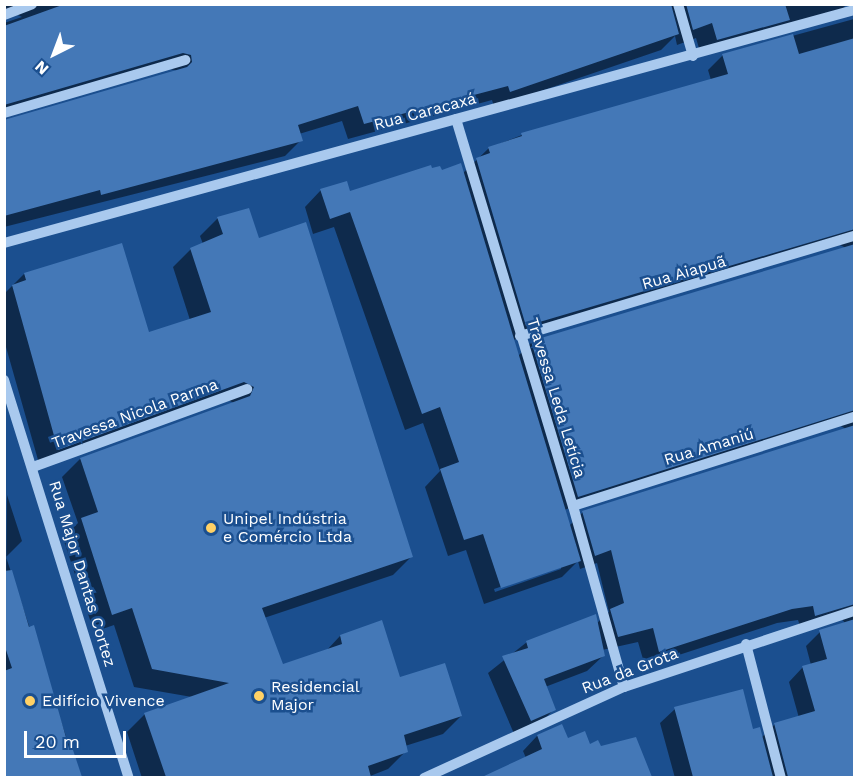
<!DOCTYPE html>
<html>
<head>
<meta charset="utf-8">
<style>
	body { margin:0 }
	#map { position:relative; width:859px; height:782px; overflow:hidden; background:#1b4f8f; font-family:"Work Sans",sans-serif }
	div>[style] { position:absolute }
	.shadow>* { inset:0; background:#0007 }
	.building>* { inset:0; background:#4478b7 }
	.minor>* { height:10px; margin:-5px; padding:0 5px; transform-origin:5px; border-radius:5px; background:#a9c9ee }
	.dots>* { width:16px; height:16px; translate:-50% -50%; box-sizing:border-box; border:3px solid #1b4f8f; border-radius:50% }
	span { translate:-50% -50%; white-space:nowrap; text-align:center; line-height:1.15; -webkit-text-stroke:5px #1b4f8f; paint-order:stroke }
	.street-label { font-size:16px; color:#fff }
	.poi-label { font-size:16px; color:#fff }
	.left { translate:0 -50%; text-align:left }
	.frame { position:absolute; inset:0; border:6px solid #fff; pointer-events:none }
	.north { position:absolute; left:24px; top:24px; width:60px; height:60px; -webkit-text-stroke:4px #1b4f8f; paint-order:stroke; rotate:222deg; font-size:16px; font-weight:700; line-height:24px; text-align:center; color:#fff }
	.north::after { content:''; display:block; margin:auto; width:21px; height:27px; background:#fff; clip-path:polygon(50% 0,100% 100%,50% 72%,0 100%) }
	.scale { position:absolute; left:24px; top:731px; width:102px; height:27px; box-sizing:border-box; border:3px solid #fff; border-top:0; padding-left:8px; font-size:18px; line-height:21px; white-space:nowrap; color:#fff; -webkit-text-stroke:4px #1b4f8f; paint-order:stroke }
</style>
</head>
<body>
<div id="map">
	<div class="shadow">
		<div style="clip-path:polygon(4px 4px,847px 4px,833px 19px,701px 55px,696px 38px,677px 45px,675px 36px,661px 50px,494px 107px,492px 100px,348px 139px,342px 121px,299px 134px,301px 140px,285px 156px,4px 227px,4px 121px,178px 71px,166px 68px,4px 115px,4px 23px,22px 17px,12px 12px,4px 15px)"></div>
		<div style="clip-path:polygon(evenodd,854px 19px,854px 778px,675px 778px,660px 723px,675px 709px,752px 731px,761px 738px,775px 724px,799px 718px,789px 682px,803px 667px,811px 665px,806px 646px,820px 632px,845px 623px,840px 617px,801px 629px,798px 620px,777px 623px,645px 666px,638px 642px,602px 650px,603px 656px,587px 671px,545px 687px,554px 709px,539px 725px,515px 736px,488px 673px,527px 642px,596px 624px,609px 612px,597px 563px,580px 569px,578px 561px,562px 577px,484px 604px,466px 550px,448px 556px,425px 487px,440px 471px,423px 423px,405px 430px,334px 227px,313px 234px,305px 207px,321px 190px,349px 192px,431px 170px,463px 173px,489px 148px,522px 135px,711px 80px,708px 70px,723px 55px,854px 19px,836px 243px,846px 248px,532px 342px,518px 356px,513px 340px,836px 243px,854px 19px,837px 424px,846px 429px,583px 512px,569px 526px,564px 510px,837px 424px,854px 19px,561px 566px,561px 569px,495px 592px,494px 589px,561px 566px)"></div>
		<div style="clip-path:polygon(218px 218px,258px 239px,411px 557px,393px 575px,264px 618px,282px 666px,326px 651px,340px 636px,399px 679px,461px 716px,443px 734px,405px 746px,406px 751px,388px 769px,365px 778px,142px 778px,127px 732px,145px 714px,192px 697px,134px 687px,114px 625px,94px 632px,63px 538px,78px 523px,62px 477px,80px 459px,234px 403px,226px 399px,40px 467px,4px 340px,4px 294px,24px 274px,148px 334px,190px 320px,173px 267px,191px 249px,203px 244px,200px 236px)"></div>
		<div style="clip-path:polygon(7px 495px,22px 541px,6px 557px,80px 778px,4px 778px)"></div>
		<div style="clip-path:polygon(561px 726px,567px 740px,601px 748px,635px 739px,650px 778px,497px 778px,526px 758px,523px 751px,537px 736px)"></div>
	</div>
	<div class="building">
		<div style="clip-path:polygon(65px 4px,671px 4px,679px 34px,510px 92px,508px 86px,364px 124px,358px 106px,298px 125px,303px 141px,101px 195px,100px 190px,4px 216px,4px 120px,187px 67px,192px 62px,191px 55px,183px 53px,4px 105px,4px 26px)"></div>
		<div style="clip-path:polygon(686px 4px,785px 4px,790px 20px,717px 40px,712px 23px,693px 30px)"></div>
		<div style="clip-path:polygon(793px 34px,799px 54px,855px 38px,855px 229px,526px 326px,476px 158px,490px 153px,488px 147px,522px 136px,521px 133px,728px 74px,722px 54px)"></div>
		<div style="clip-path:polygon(461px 163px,581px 561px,501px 588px,483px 534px,464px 540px,440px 469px,459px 462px,440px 407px,422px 414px,350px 212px,330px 219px,320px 189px,347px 181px,350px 191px,431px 165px,432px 168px,440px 166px,442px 170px)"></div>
		<div style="clip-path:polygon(249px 208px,259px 238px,306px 222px,413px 557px,262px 608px,283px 664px,342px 644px,340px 635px,382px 620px,400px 677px,445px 663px,462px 716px,404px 735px,408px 752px,368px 766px,371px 777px,166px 777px,144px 713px,229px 683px,152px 669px,132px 608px,112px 615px,81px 518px,98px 512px,80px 458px,250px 396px,254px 387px,244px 382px,58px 450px,12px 285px,26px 280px,24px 273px,122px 243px,149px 332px,211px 312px,190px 248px,223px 234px,217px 217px)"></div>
		<div style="clip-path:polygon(855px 244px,855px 410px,578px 497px,531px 341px)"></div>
		<div style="clip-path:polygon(855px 425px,855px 604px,815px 616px,813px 606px,792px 609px,659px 652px,653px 628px,618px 637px,610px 609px,624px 603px,611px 550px,595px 556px,582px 511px)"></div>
		<div style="clip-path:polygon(12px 570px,29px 627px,34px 625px,69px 748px,72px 747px,82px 777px,4px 777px,4px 671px,12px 668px,4px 644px,4px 571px)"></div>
		<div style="clip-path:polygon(596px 614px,605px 656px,544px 679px,556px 710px,531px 721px,502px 656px,528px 648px,526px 641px)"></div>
		<div style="clip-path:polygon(855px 619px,855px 777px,788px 777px,774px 723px,815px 711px,802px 666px,827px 659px,819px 630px)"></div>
		<div style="clip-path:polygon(743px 689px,753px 729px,760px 727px,773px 777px,693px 777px,674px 707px)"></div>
		<div style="clip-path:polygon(562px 724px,568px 738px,585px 731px,590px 744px,598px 740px,601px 746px,636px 737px,652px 777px,482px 777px,542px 749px,537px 735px)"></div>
	</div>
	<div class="minor">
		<div style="left:678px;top:4px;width:54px;rotate:73.9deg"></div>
		<div style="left:4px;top:15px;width:30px;rotate:-21deg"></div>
		<div style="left:4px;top:113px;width:189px;rotate:-16.3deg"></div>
		<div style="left:456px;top:119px;width:404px;rotate:73.2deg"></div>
		<div style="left:573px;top:506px;width:188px;rotate:74.3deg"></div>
		<div style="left:4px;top:243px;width:881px;rotate:-15.33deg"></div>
		<div style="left:520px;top:336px;width:349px;rotate:-16.7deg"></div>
		<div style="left:4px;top:380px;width:417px;rotate:72.6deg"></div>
		<div style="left:33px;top:467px;width:228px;rotate:-20deg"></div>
		<div style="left:573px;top:506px;width:295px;rotate:-17.6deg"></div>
		<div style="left:746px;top:644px;width:138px;rotate:75.4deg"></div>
		<div style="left:424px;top:778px;width:220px;rotate:-24.5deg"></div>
		<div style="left:624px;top:687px;width:242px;rotate:-18.3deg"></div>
	</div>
	<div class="dots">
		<div style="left:211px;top:528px;background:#ffd166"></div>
		<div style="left:259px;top:696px;background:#ffd166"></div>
		<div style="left:30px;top:701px;background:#ffd166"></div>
	</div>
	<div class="street-label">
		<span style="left:425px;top:112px;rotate:-15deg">Rua Caracaxá</span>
		<span style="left:684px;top:273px;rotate:-16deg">Rua Aiapuã</span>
		<span style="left:556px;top:398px;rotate:73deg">Travessa Leda Letícia</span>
		<span style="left:135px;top:414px;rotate:-20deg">Travessa Nicola Parma</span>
		<span style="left:709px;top:447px;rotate:-17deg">Rua Amaniú</span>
		<span style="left:82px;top:574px;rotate:73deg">Rua Major Dantas Cortez</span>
		<span style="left:630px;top:671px;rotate:-21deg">Rua da Grota</span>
	</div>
	<div class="poi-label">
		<span class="left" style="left:223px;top:528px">Unipel Indústria<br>e Comércio Ltda</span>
		<span class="left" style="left:271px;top:696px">Residencial<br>Major</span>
		<span class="left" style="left:42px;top:701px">Edifício Vivence</span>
	</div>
	<div class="frame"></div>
	<div class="north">N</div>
	<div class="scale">20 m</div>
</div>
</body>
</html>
